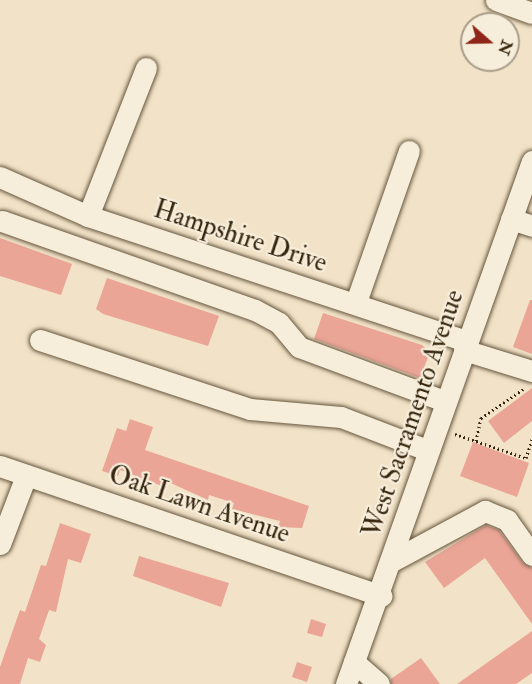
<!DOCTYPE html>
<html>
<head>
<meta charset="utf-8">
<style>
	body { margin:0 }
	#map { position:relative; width:532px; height:684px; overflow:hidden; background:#f2e3c8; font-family:"IM FELL Double Pica",serif }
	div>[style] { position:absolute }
	.building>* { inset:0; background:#eaa597 }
	.path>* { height:3px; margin-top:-1.5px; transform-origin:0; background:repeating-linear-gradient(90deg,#36260e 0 1.5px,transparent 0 4.5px) }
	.roads { filter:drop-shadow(0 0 2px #65553c) drop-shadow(0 0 2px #65553c) }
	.minor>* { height:21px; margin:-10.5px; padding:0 10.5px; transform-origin:10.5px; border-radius:10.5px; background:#f7eddb }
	span { translate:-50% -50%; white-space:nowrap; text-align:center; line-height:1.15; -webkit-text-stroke:4.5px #f7eddb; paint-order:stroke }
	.street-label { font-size:26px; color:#36260e }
	.north { position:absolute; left:460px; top:12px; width:60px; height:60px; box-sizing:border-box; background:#f7eddb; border:2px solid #aa9d89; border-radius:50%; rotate:110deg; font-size:16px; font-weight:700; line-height:24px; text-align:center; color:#36260e }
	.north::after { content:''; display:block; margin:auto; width:21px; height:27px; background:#8f2418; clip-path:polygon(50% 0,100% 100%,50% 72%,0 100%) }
</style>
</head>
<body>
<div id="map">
	<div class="building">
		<div style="clip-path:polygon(0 238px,72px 264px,61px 295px,0 276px)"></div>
		<div style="clip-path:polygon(107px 278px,219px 316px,208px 346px,103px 314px,96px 309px)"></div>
		<div style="clip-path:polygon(530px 300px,532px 300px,532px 354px,513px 347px)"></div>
		<div style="clip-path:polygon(323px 313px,422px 345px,430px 352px,420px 378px,314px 339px)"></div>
		<div style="clip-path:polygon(532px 388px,532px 421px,504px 443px,488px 421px)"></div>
		<div style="clip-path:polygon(130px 419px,153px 427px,145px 450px,309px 506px,302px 528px,278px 527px,280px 521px,232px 509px,234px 503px,209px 495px,208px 500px,164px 480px,162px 486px,120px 470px,118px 476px,102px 471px,117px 428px,126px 431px)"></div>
		<div style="clip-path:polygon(473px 442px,529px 463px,517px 497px,460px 476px)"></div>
		<div style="clip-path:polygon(60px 523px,91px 534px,81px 563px,68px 559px,56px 612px,49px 610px,39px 639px,46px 645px,40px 662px,28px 658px,20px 684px,0 684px,0 667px,20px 610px,25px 612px,41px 565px,46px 566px)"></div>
		<div style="clip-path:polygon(486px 525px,499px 530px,522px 562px,532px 568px,532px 624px,485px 558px,444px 588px,425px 562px)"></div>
		<div style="clip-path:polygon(139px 556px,229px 583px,221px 607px,133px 576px)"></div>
		<div style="clip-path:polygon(311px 619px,326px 624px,322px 637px,307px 633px)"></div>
		<div style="clip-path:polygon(532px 631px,532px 673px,516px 684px,457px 684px)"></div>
		<div style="clip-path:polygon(421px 658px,440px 684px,391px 684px,391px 679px)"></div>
		<div style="clip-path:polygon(297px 662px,312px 667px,307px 682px,292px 677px)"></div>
	</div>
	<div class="path">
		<div style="left:455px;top:434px;width:75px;rotate:18.7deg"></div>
		<div style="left:526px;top:458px;width:20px;rotate:-72deg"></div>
		<div style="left:476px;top:441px;width:24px;rotate:-78deg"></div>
		<div style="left:481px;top:418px;width:53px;rotate:-34.3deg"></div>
	</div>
	<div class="roads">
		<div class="minor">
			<div style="left:496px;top:0;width:38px;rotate:20deg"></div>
			<div style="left:0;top:177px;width:96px;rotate:23.9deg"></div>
			<div style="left:88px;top:216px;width:399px;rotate:18.3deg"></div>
			<div style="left:88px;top:216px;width:159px;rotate:-68.6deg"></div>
			<div style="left:511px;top:219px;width:22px;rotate:18deg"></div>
			<div style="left:2px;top:221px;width:268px;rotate:19.4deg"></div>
			<div style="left:255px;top:310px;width:27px;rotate:28deg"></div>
			<div style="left:279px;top:323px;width:31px;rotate:50deg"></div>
			<div style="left:299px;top:347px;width:155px;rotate:20.4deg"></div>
			<div style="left:356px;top:302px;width:160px;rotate:-70.7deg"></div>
			<div style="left:40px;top:340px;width:221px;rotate:18.2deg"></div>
			<div style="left:250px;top:409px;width:91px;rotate:5deg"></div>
			<div style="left:341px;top:417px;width:92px;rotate:21deg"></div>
			<div style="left:464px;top:350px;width:71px;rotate:17.2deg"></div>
			<div style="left:0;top:466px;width:403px;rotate:18.8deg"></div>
			<div style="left:0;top:544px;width:73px;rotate:-69.1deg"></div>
			<div style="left:392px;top:561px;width:106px;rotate:-28.3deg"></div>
			<div style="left:485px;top:511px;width:24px;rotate:22deg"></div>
			<div style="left:507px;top:520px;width:43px;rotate:54.5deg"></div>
			<div style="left:354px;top:662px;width:33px;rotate:41deg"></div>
			<div style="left:346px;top:684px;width:555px;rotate:-70.42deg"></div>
		</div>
	</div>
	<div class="street-label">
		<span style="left:240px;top:237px;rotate:18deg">Hampshire Drive</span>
		<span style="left:414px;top:414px;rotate:-71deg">West Sacramento Avenue</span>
		<span style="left:199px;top:505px;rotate:19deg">Oak Lawn Avenue</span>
	</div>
	<div class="north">N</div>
</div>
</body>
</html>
